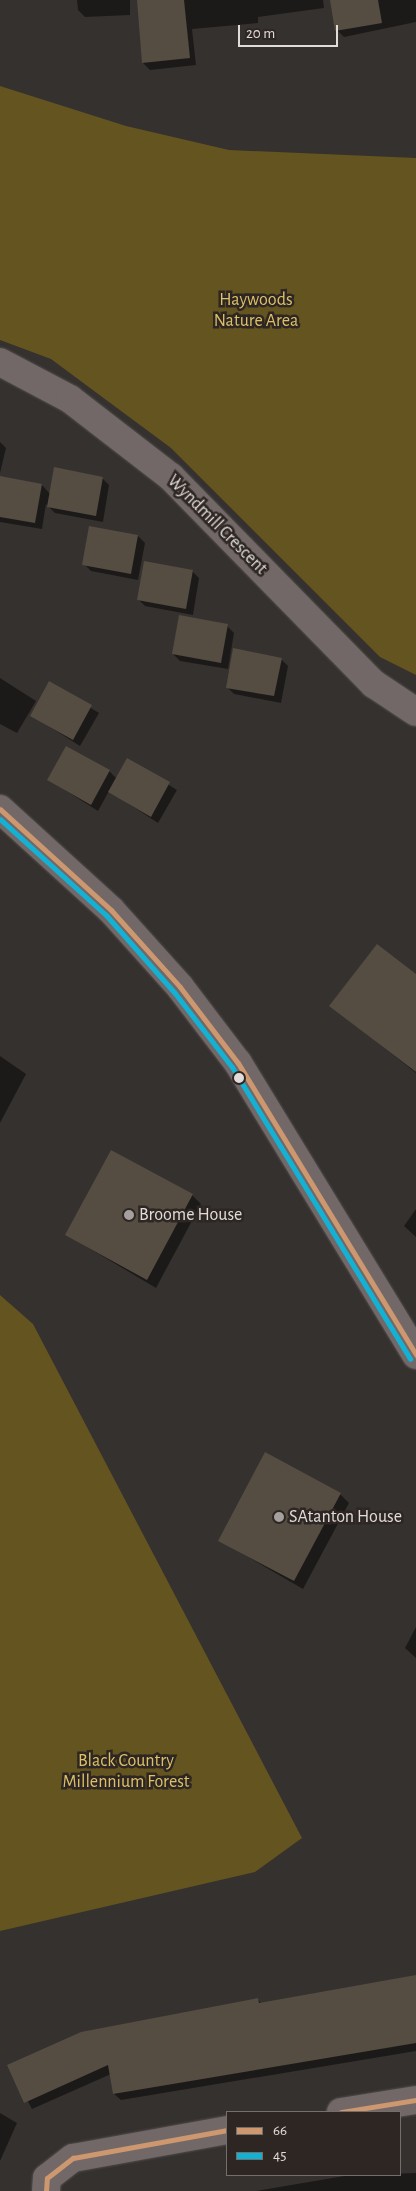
<!DOCTYPE html>
<html>
<head>
<meta charset="utf-8">
<style>
	body { margin:0 }
	#map { position:relative; width:416px; height:2191px; overflow:hidden; background:#35312f; font-family:"Alegreya Sans",sans-serif }
	div>[style] { position:absolute }
	.green>* { inset:0; background:#64541f }
	.shadow>* { inset:0; background:#0007 }
	.building>* { inset:0; background:#554c42 }
	.roads { filter:drop-shadow(0 0 1px #504c4b) drop-shadow(0 0 1px #504c4b) }
	.street>* { height:28px; margin:-14px; padding:0 14px; transform-origin:14px; border-radius:14px; background:#716867 }
	.bus-1>* { height:5px; margin:-2.5px; padding:0 2.5px; transform-origin:2.5px; border-radius:2.5px; background:#cd976f }
	.bus-2>* { height:5px; margin:-2.5px; padding:0 2.5px; transform-origin:2.5px; border-radius:2.5px; background:#13b2d5 }
	.dots>* { width:14px; height:14px; translate:-50% -50%; box-sizing:border-box; border:2px solid #2d2623; border-radius:50% }
	span { translate:-50% -50%; white-space:nowrap; text-align:center; line-height:1.15; -webkit-text-stroke:5px #2d2623; paint-order:stroke }
	.park-label { font-size:18px; color:#ddc168 }
	.street-label { font-size:18px; color:#e1dcda }
	.poi-label { font-size:18px; color:#e1dcda }
	.left { translate:0 -50%; text-align:left }
	.legend { position:absolute; left:226px; top:2111px; width:175px; height:65px; box-sizing:border-box; background:#2d2623; border:1px solid #756f6c; margin:0; padding:6px 9px; list-style:none; font-size:15px; color:#e1dcda }
	.legend li { display:flex; align-items:center; gap:10px; height:25px }
	.legend b { width:25px; border:1px solid #756f6c }
	.scale { position:absolute; left:238px; top:25px; width:100px; height:22px; box-sizing:border-box; border:2px solid #e1dcda; border-top:0; padding-left:6px; font-size:15px; line-height:18px; white-space:nowrap; color:#e1dcda; -webkit-text-stroke:4px #2d2623; paint-order:stroke }
</style>
</head>
<body>
<div id="map">
	<div class="green">
		<div style="clip-path:polygon(0 86px,126px 126px,229px 150px,416px 158px,416px 675px,380px 657px,171px 448px,51px 359px,0 340px)"></div>
		<div style="clip-path:polygon(0 1295px,33px 1324px,302px 1838px,255px 1872px,0 1931px)"></div>
	</div>
	<div class="shadow">
		<div style="clip-path:polygon(77px 0,130px 0,130px 15px,85px 17px,78px 10px)"></div>
		<div style="clip-path:polygon(139px 0,323px 0,324px 8px,258px 17px,258px 23px,192px 29px,196px 65px,150px 70px,143px 63px)"></div>
		<div style="clip-path:polygon(332px 0,416px 0,416px 22px,344px 37px,337px 30px)"></div>
		<div style="clip-path:polygon(0 442px,6px 448px,0 473px)"></div>
		<div style="clip-path:polygon(0 478px,42px 485px,50px 494px,102px 478px,109px 485px,103px 522px,55px 513px,46px 504px,42px 529px,0 522px)"></div>
		<div style="clip-path:polygon(138px 536px,145px 543px,138px 580px,91px 571px,84px 564px)"></div>
		<div style="clip-path:polygon(192px 571px,199px 578px,193px 615px,145px 606px,138px 599px)"></div>
		<div style="clip-path:polygon(227px 626px,234px 633px,228px 669px,180px 661px,173px 654px)"></div>
		<div style="clip-path:polygon(281px 659px,288px 666px,281px 703px,234px 694px,227px 687px)"></div>
		<div style="clip-path:polygon(0 678px,36px 701px,17px 733px,0 724px)"></div>
		<div style="clip-path:polygon(50px 683px,99px 713px,80px 746px,31px 715px)"></div>
		<div style="clip-path:polygon(127px 759px,177px 790px,158px 823px,109px 791px,98px 811px,49px 780px,109px 771px,117px 779px)"></div>
		<div style="clip-path:polygon(416px 975px,416px 1073px,331px 1006px)"></div>
		<div style="clip-path:polygon(0 1056px,26px 1074px,0 1123px)"></div>
		<div style="clip-path:polygon(192px 1195px,201px 1204px,156px 1288px,67px 1235px)"></div>
		<div style="clip-path:polygon(416px 1209px,416px 1237px,404px 1226px)"></div>
		<div style="clip-path:polygon(340px 1494px,349px 1503px,303px 1589px,219px 1540px)"></div>
		<div style="clip-path:polygon(416px 1627px,416px 1658px,405px 1648px)"></div>
		<div style="clip-path:polygon(416px 1976px,416px 2051px,121px 2100px,114px 2094px,111px 2074px,32px 2109px,9px 2066px,258px 2000px,262px 2004px)"></div>
		<div style="clip-path:polygon(0 2113px,17px 2123px,0 2161px)"></div>
		<div style="clip-path:polygon(416px 2173px,416px 2191px,256px 2191px,350px 2175px)"></div>
	</div>
	<div class="building">
		<div style="clip-path:polygon(137px 0,184px 0,190px 58px,142px 63px)"></div>
		<div style="clip-path:polygon(330px 0,378px 0,382px 23px,335px 31px)"></div>
		<div style="clip-path:polygon(54px 467px,103px 477px,96px 516px,47px 507px)"></div>
		<div style="clip-path:polygon(0 476px,42px 484px,35px 523px,0 517px)"></div>
		<div style="clip-path:polygon(89px 526px,138px 535px,131px 574px,82px 565px)"></div>
		<div style="clip-path:polygon(144px 561px,193px 570px,186px 609px,137px 600px)"></div>
		<div style="clip-path:polygon(179px 615px,228px 624px,221px 663px,172px 654px)"></div>
		<div style="clip-path:polygon(233px 648px,282px 658px,274px 696px,226px 688px)"></div>
		<div style="clip-path:polygon(49px 681px,92px 705px,73px 740px,30px 716px)"></div>
		<div style="clip-path:polygon(66px 746px,110px 770px,91px 805px,47px 780px)"></div>
		<div style="clip-path:polygon(127px 758px,170px 782px,151px 817px,108px 792px)"></div>
		<div style="clip-path:polygon(377px 944px,416px 974px,416px 1072px,329px 1006px)"></div>
		<div style="clip-path:polygon(111px 1150px,193px 1194px,147px 1280px,65px 1235px)"></div>
		<div style="clip-path:polygon(265px 1452px,341px 1493px,294px 1581px,218px 1541px)"></div>
		<div style="clip-path:polygon(416px 1975px,416px 2043px,113px 2094px,108px 2065px,24px 2103px,7px 2065px,81px 2032px,258px 1998px,259px 2003px)"></div>
	</div>
	<div class="roads">
		<div class="street">
			<div style="left:0;top:362px;width:79px;rotate:27.9deg"></div>
			<div style="left:70px;top:399px;width:128px;rotate:37.7deg"></div>
			<div style="left:171px;top:477px;width:290px;rotate:45.6deg"></div>
			<div style="left:374px;top:684px;width:50px;rotate:33.7deg"></div>
			<div style="left:0;top:809px;width:150px;rotate:42.3deg"></div>
			<div style="left:111px;top:910px;width:103px;rotate:48.1deg"></div>
			<div style="left:180px;top:987px;width:96px;rotate:52.7deg"></div>
			<div style="left:238px;top:1063px;width:342px;rotate:58.6deg"></div>
			<div style="left:341px;top:2112px;width:76px;rotate:-9.1deg"></div>
			<div style="left:46px;top:2191px;width:13px;rotate:-86deg"></div>
			<div style="left:47px;top:2178px;width:33px;rotate:-38deg"></div>
			<div style="left:73px;top:2158px;width:157px;rotate:-10.3deg"></div>
		</div>
	</div>
	<div class="bus-1">
		<div style="left:0;top:809px;width:150px;rotate:42.3deg"></div>
		<div style="left:111px;top:910px;width:103px;rotate:48.1deg"></div>
		<div style="left:180px;top:987px;width:96px;rotate:52.7deg"></div>
		<div style="left:238px;top:1063px;width:342px;rotate:58.6deg"></div>
		<div style="left:341px;top:2112px;width:76px;rotate:-9.1deg"></div>
		<div style="left:46px;top:2191px;width:13px;rotate:-86deg"></div>
		<div style="left:47px;top:2178px;width:33px;rotate:-38deg"></div>
		<div style="left:73px;top:2158px;width:157px;rotate:-10.3deg"></div>
	</div>
	<div class="bus-2">
		<div style="left:0;top:819px;width:143px;rotate:42.2deg"></div>
		<div style="left:106px;top:915px;width:103px;rotate:48.6deg"></div>
		<div style="left:174px;top:992px;width:95px;rotate:52.3deg"></div>
		<div style="left:232px;top:1067px;width:342px;rotate:58.6deg"></div>
	</div>
	<div class="dots">
		<div style="left:239px;top:1078px;background:#e1dcda"></div>
		<div style="left:129px;top:1215px;background:#a5a09e"></div>
		<div style="left:279px;top:1517px;background:#a5a09e"></div>
	</div>
	<div class="park-label">
		<span style="left:256px;top:311px">Haywoods<br>Nature Area</span>
		<span style="left:126px;top:1772px">Black Country<br>Millennium Forest</span>
	</div>
	<div class="street-label">
		<span style="left:217px;top:525px;rotate:45deg">Wyndmill Crescent</span>
	</div>
	<div class="poi-label">
		<span class="left" style="left:139px;top:1215px">Broome House</span>
		<span class="left" style="left:289px;top:1517px">SAtanton House</span>
	</div>
	<ul class="legend">
	<li><b style="height:6px;background:#cd976f"></b>66</li>
	<li><b style="height:6px;background:#13b2d5"></b>45</li>
	</ul>
	<div class="scale">20 m</div>
</div>
</body>
</html>
